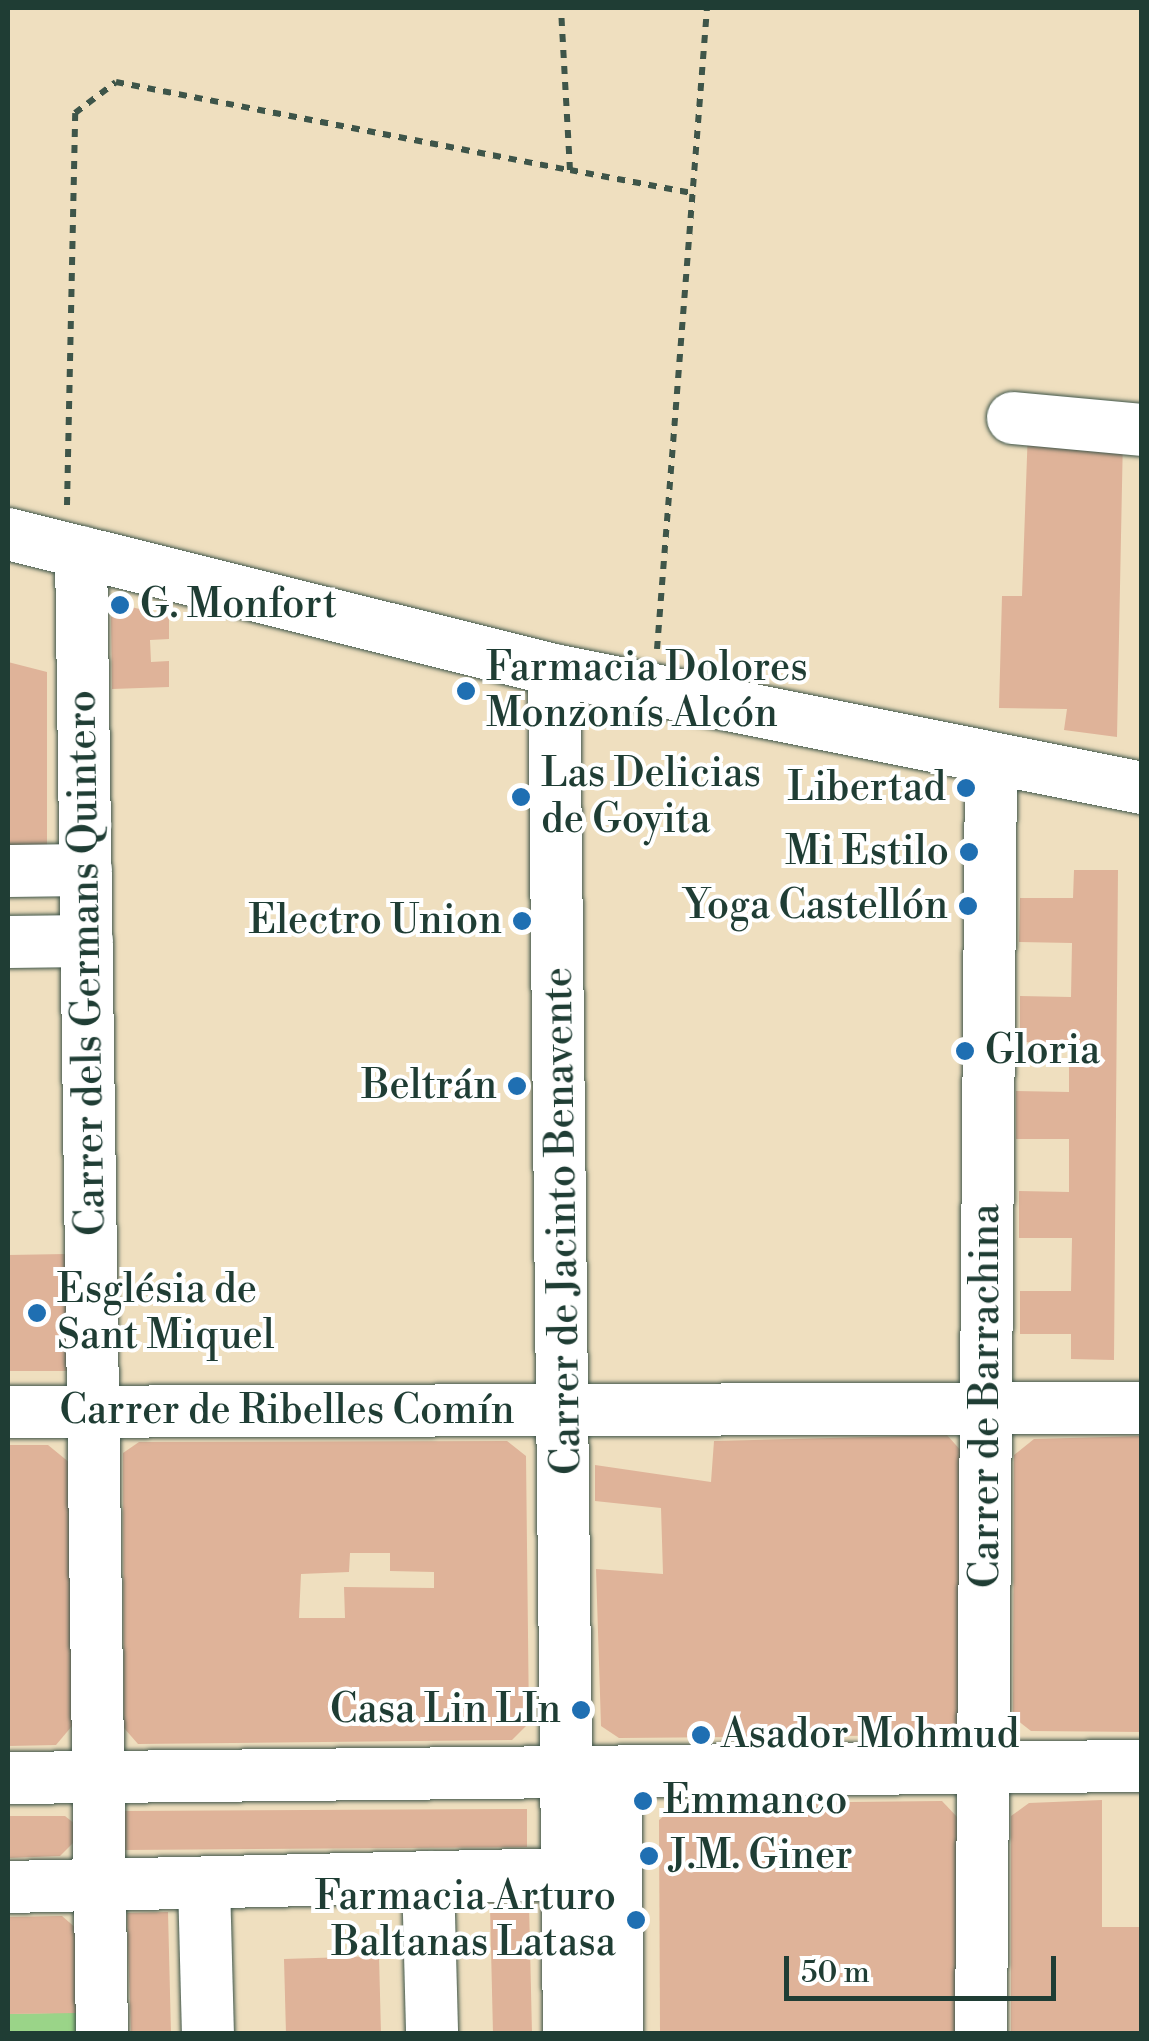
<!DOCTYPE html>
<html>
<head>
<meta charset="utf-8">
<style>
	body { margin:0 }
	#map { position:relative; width:1149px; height:2041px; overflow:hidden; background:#efdfbf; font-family:"Libre Bodoni",serif }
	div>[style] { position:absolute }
	.green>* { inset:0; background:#9ad488 }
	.building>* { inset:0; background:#dfb399 }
	.path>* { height:6px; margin-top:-3px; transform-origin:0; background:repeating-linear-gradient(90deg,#3e5549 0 8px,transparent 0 16px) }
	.roads { filter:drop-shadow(0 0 2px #3e5549) drop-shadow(0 0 2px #3e5549) }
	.minor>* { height:52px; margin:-26px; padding:0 26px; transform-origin:26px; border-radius:26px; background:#fff }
	.dots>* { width:28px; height:28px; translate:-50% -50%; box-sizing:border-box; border:5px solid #fff; border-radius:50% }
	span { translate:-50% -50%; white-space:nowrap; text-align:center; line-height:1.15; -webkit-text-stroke:8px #fff; paint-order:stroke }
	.poi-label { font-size:40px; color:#1f3d34 }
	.left { translate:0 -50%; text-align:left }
	.right { translate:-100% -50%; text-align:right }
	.street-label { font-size:40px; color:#1f3d34 }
	.frame { position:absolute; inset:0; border:10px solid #1f3d34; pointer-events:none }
	.scale { position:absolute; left:784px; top:1956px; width:272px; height:45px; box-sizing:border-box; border:5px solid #1f3d34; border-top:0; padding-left:12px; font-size:30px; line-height:35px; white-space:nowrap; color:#1f3d34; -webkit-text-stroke:8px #fff; paint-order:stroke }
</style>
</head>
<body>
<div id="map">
	<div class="green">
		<div style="clip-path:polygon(102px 2012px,102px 2033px,8px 2033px,8px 2014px)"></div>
	</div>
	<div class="building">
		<div style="clip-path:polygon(1028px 429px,1123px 436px,1117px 737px,1064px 730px,1067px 709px,999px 708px,1002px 596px,1022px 596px)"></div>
		<div style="clip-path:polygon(127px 606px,169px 616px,169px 639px,150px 640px,151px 662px,169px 661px,169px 687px,112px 689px,111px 617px)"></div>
		<div style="clip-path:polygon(8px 662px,47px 672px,47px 854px,8px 854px)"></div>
		<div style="clip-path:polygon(1074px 870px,1118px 870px,1114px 1360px,1071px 1359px,1071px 1334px,1020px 1334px,1020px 1291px,1071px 1291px,1072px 1238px,1019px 1238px,1019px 1191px,1069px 1192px,1069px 1139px,1016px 1139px,1016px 1091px,1069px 1092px,1069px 1043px,1020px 1042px,1020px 996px,1071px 997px,1072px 943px,1019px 942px,1020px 898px,1073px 898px)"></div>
		<div style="clip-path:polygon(66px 1254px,67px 1371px,8px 1371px,8px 1255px)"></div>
		<div style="clip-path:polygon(947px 1435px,963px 1453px,959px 1725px,941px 1735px,619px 1738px,601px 1726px,596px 1569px,663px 1574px,661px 1508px,595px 1501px,595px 1465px,711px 1482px,714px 1441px)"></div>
		<div style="clip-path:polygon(1142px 1436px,1142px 1732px,1031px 1731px,1013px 1717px,1014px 1455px,1034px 1439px)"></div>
		<div style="clip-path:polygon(evenodd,507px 1441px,526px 1456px,529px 1723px,512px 1740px,138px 1744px,124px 1728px,123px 1453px,139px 1442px,507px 1441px,350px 1553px,390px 1553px,390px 1571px,434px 1572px,434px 1588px,344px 1587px,345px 1618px,299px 1618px,301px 1574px,349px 1572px,350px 1553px)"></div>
		<div style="clip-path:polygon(8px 1445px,48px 1445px,70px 1463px,72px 1726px,56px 1745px,8px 1746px)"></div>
		<div style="clip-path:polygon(1102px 1800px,1102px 1927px,1142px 1927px,1142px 2034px,1011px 2034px,1011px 1816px,1029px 1803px)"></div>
		<div style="clip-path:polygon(942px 1801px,959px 1819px,960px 2034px,660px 2034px,659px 1820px,678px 1804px)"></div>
		<div style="clip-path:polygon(527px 1809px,527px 1847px,125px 1850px,125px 1811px)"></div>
		<div style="clip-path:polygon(8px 1816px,65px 1816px,75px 1824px,75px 1841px,60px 1856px,8px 1858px)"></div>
		<div style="clip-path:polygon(529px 1904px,532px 2034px,493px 2034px,490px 1906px)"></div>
		<div style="clip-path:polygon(168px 1912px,171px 2034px,131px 2034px,127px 1913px)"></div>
		<div style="clip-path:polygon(62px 1916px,77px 1929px,78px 2013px,8px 2014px,8px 1917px)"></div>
		<div style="clip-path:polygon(379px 1956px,381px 2034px,286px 2034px,284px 1959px)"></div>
	</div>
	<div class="path">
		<div style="left:570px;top:170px;width:124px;rotate:10.7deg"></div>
		<div style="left:67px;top:505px;width:392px;rotate:-88.8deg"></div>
		<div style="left:75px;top:113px;width:51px;rotate:-37.1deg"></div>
		<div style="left:116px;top:82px;width:462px;rotate:11deg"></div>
		<div style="left:570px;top:170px;width:162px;rotate:-93.2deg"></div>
		<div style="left:657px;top:649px;width:643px;rotate:-85.54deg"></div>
	</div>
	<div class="roads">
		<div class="minor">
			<div style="left:1013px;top:418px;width:130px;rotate:5.3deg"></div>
			<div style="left:8px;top:534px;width:563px;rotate:13.99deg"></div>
			<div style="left:554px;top:670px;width:600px;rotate:11.35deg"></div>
			<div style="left:81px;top:552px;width:1482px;rotate:89.19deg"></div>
			<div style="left:554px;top:670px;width:1364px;rotate:89.37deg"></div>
			<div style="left:8px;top:871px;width:78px;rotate:-0.7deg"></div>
			<div style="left:8px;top:942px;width:79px;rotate:-0.7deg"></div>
			<div style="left:8px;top:1412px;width:1134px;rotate:-0.2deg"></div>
			<div style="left:616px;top:1772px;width:262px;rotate:89.8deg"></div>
			<div style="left:8px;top:1778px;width:1134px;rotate:-0.61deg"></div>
			<div style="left:428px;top:1877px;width:157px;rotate:88.5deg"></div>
			<div style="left:204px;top:1883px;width:151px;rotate:88.5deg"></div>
			<div style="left:8px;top:1887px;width:560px;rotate:-1.33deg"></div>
			<div style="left:981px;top:2034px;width:1276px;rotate:-89.55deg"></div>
		</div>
	</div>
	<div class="dots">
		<div style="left:120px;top:605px;background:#1f6fb2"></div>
		<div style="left:466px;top:691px;background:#1f6fb2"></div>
		<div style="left:966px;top:788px;background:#1f6fb2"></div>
		<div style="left:521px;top:797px;background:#1f6fb2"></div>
		<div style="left:969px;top:852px;background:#1f6fb2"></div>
		<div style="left:968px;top:906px;background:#1f6fb2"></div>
		<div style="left:522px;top:921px;background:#1f6fb2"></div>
		<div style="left:965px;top:1051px;background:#1f6fb2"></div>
		<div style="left:517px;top:1086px;background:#1f6fb2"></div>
		<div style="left:37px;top:1313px;background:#1f6fb2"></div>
		<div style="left:581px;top:1710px;background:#1f6fb2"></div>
		<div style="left:701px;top:1735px;background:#1f6fb2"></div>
		<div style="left:643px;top:1801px;background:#1f6fb2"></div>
		<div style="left:649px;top:1856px;background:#1f6fb2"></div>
		<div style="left:636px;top:1920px;background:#1f6fb2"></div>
	</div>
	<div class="poi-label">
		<span class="left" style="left:140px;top:605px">G. Monfort</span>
		<span class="left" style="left:486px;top:691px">Farmacia Dolores<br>Monzonís Alcón</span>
		<span class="left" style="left:541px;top:797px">Las Delicias<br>de Goyita</span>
		<span class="right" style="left:946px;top:788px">Libertad</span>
		<span class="right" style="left:949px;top:852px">Mi Estilo</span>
		<span class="right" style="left:948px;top:906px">Yoga Castellón</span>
		<span class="right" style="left:502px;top:921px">Electro Union</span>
		<span class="left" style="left:985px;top:1051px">Gloria</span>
		<span class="right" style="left:497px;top:1086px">Beltrán</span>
		<span class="left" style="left:57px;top:1313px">Església de<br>Sant Miquel</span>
		<span class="right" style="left:561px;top:1710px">Casa Lin LIn</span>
		<span class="left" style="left:721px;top:1735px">Asador Mohmud</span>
		<span class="left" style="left:663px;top:1801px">Emmanco</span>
		<span class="left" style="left:669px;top:1856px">J.M. Giner</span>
		<span class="right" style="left:616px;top:1920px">Farmacia Arturo<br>Baltanas Latasa</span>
	</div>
	<div class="street-label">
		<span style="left:87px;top:963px;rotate:-91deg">Carrer dels Germans Quintero</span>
		<span style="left:563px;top:1221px;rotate:-91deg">Carrer de Jacinto Benavente</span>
		<span style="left:986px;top:1396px;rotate:-90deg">Carrer de Barrachina</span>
		<span style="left:287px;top:1411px">Carrer de Ribelles Comín</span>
	</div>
	<div class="frame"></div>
	<div class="scale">50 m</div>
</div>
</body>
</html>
